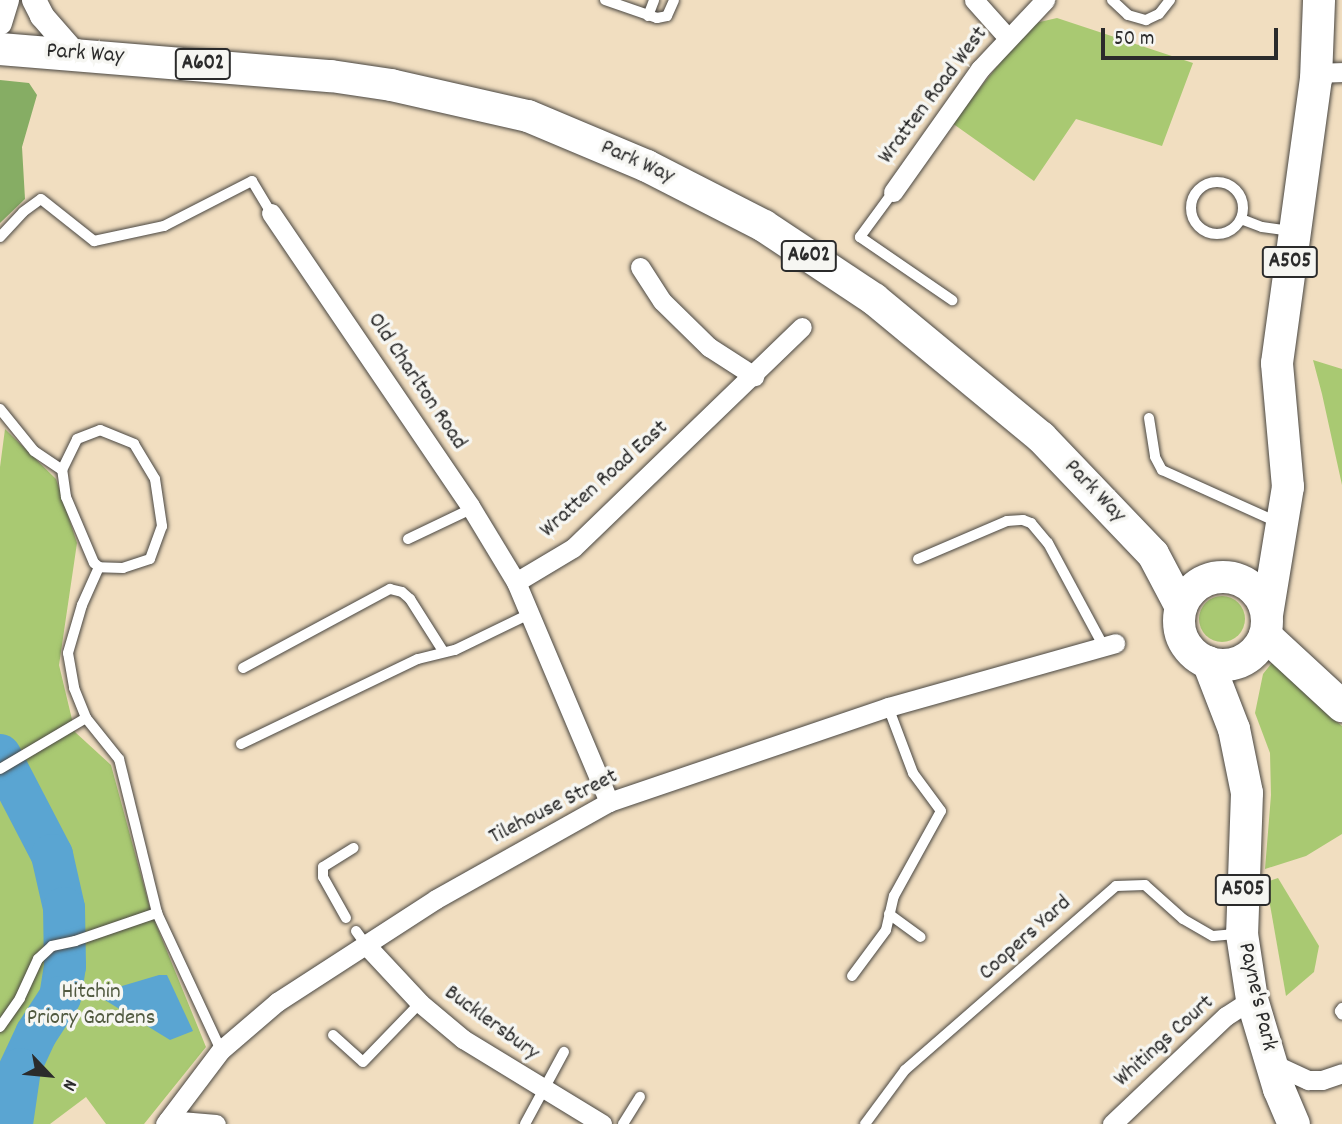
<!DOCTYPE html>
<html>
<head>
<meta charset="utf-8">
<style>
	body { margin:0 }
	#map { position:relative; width:1342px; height:1124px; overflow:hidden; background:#f1dec0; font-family:Dekko,sans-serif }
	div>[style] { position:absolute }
	.green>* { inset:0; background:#a9c972 }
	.round { border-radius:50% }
	.forest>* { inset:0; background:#86ad64 }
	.water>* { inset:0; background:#5aa5d2 }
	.river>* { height:42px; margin:-21px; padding:0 21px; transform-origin:21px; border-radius:21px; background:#5aa5d2 }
	.roads { filter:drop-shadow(0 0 2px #494641) drop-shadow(0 0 2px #494641) }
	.service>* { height:10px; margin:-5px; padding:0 5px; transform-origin:5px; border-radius:5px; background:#fff }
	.service>.ring { margin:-5px; padding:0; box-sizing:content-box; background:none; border:10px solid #fff; border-radius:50% }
	.minor>* { height:19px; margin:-9.5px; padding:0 9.5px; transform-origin:9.5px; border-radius:9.5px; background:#fff }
	.tertiary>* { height:24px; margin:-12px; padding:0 12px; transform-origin:12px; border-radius:12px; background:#fff }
	.primary>* { height:32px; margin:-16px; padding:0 16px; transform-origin:16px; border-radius:16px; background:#fff }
	.primary>.ring { margin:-16px; padding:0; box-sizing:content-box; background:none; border:32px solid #fff; border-radius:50% }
	span { translate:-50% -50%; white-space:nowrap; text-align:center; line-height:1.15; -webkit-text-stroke:7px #f6f6f2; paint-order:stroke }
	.shield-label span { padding:2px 5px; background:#f6f6f2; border:2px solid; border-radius:5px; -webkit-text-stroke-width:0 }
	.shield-label { font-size:21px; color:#2b2b2b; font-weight:700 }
	.street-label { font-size:23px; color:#2b2b2b }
	.park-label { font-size:23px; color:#515a40 }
	.north { position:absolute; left:14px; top:1040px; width:70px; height:70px; -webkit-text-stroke:5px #f6f6f2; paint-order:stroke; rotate:116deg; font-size:19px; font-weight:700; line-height:28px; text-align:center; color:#2b2b2b }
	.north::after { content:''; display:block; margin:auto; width:24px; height:32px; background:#2b2b2b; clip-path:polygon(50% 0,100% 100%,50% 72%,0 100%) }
	.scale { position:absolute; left:1101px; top:28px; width:177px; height:32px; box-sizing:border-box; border:4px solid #2b2b2b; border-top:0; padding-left:9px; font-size:21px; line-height:24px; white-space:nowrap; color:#2b2b2b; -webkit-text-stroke:5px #f6f6f2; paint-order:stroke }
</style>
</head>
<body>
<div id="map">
	<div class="green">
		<div style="clip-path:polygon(1057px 18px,1193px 63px,1162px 146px,1076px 119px,1034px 181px,952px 123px,1031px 24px)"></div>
		<div style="clip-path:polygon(1313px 360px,1342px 369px,1342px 485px,1322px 394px)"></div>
		<div style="clip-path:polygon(5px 429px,56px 479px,77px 543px,59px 665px,75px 732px,111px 765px,151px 912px,206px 1047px,144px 1124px,106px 1124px,86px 1097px,50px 1124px,0 1124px,0 467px)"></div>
		<div class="round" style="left:1199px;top:596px;width:46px;height:46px"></div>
		<div style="clip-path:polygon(1275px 659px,1307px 696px,1342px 726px,1342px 834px,1306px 856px,1265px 869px,1271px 795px,1270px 753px,1255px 713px,1263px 674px)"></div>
		<div style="clip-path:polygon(1278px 878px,1319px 946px,1314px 972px,1286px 996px,1266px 882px)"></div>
	</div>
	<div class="forest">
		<div style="clip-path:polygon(0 80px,29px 83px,37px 95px,22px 147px,25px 199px,0 223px)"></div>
	</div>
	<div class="water">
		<div style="clip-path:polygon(159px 975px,167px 975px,193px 1031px,170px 1040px,95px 994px)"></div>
	</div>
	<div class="river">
		<div style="left:0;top:755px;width:113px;rotate:62.5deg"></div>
		<div style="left:52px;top:855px;width:54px;rotate:77.2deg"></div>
		<div style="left:64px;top:908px;width:58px;rotate:89deg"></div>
		<div style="left:65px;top:966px;width:31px;rotate:99deg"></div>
		<div style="left:60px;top:997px;width:44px;rotate:123deg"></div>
		<div style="left:36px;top:1034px;width:38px;rotate:115deg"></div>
		<div style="left:20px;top:1069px;width:56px;rotate:98.3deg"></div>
	</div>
	<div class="roads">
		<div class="service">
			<div style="left:605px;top:0;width:55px;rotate:19.1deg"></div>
			<div style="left:657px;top:18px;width:10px;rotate:-11deg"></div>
			<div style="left:667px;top:16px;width:17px;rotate:-66deg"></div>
			<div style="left:1112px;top:0;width:22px;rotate:43deg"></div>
			<div style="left:1128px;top:15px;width:19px;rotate:16deg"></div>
			<div style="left:1146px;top:20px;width:14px;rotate:-25deg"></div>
			<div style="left:1159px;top:14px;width:18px;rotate:-52deg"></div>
			<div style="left:648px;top:16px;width:17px;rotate:-69deg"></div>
			<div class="ring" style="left:1191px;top:182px;width:42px;height:42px"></div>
			<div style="left:893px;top:192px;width:56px;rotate:126.3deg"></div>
			<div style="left:860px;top:237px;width:112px;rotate:34.4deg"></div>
			<div style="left:1241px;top:219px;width:22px;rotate:21deg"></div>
			<div style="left:1262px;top:227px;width:28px;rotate:8deg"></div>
			<div style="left:0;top:237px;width:34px;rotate:-47deg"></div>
			<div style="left:23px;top:212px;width:22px;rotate:-36deg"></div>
			<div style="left:41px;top:199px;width:68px;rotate:38.4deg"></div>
			<div style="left:94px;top:241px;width:72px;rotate:-12.1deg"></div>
			<div style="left:164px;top:226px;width:99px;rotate:-27.1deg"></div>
			<div style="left:252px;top:181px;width:37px;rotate:59deg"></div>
			<div style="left:0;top:409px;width:54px;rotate:51deg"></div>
			<div style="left:34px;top:451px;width:34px;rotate:34deg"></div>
			<div style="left:1149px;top:418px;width:39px;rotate:81deg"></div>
			<div style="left:1155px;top:457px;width:15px;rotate:62deg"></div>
			<div style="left:1162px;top:470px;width:126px;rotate:24.3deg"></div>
			<div style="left:100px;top:430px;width:37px;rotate:22deg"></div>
			<div style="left:134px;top:444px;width:41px;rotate:59deg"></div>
			<div style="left:155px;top:479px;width:48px;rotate:81.5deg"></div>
			<div style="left:162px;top:526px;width:35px;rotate:110deg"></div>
			<div style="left:150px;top:559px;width:28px;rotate:162deg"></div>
			<div style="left:123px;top:568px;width:24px;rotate:-178deg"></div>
			<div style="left:99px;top:567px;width:6px;rotate:-141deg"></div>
			<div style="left:94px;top:563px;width:72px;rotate:-113deg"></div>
			<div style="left:66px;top:497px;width:27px;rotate:-98deg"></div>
			<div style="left:62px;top:470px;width:34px;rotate:-64deg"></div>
			<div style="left:77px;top:439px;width:25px;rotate:-21deg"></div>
			<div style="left:408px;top:539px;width:70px;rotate:-25.5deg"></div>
			<div style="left:918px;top:559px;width:97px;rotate:-23.1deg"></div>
			<div style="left:1007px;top:521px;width:16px;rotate:-4deg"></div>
			<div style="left:1023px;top:520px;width:9px;rotate:21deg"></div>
			<div style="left:1031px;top:523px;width:26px;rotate:50deg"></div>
			<div style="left:1048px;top:543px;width:116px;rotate:61.7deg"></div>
			<div style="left:99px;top:567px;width:42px;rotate:114.1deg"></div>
			<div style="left:82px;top:605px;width:50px;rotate:106.3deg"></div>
			<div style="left:68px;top:653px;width:36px;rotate:80deg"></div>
			<div style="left:74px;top:688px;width:32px;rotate:68deg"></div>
			<div style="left:86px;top:718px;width:53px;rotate:51.2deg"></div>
			<div style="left:119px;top:759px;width:159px;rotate:76.1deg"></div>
			<div style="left:157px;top:913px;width:151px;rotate:65deg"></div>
			<div style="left:243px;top:668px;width:167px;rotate:-28.3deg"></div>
			<div style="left:390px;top:589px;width:12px;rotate:14deg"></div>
			<div style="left:402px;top:592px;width:11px;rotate:41deg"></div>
			<div style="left:410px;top:599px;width:62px;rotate:57.6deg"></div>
			<div style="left:241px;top:744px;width:196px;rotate:-25.7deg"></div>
			<div style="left:418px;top:659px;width:38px;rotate:-14deg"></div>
			<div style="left:455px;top:650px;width:82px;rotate:-25.9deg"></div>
			<div style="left:0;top:769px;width:100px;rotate:-30.7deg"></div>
			<div style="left:889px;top:914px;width:39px;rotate:36deg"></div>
			<div style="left:346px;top:918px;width:47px;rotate:-119.3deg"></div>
			<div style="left:323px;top:877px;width:10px;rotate:-90deg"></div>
			<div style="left:323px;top:867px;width:36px;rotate:-32deg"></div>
			<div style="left:356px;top:931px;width:17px;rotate:54deg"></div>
			<div style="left:852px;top:976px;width:57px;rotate:-53.5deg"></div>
			<div style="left:886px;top:930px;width:35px;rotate:-77deg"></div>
			<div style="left:894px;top:896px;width:97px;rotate:-61.1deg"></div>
			<div style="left:941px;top:811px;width:47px;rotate:-126.4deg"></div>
			<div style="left:913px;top:773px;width:71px;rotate:-110.7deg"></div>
			<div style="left:1342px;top:1008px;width:4px;rotate:124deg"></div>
			<div style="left:1340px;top:1011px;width:4px;rotate:63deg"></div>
			<div style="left:0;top:1027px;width:35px;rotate:-55deg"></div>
			<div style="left:20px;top:998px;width:43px;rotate:-65.2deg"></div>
			<div style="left:38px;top:959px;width:19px;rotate:-43deg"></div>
			<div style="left:52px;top:946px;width:24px;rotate:-12deg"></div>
			<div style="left:75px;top:941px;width:87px;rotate:-18.9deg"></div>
			<div style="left:333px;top:1035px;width:40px;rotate:42deg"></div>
			<div style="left:363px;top:1062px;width:82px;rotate:-46deg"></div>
			<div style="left:525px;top:1124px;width:82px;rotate:-61.6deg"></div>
			<div style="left:623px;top:1124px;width:32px;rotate:-58deg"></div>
			<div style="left:865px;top:1124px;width:67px;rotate:-53.5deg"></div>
			<div style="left:905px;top:1070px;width:280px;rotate:-41.1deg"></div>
			<div style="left:1116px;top:886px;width:29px;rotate:-2deg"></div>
			<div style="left:1145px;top:885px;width:51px;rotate:41.8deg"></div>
			<div style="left:1183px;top:919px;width:34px;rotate:30deg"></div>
			<div style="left:1213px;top:936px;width:25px;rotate:-5deg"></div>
		</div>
		<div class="minor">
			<div style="left:974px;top:0;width:51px;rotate:48.2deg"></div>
			<div style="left:1316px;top:73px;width:26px;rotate:-2deg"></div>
			<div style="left:893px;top:192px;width:151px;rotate:-54.7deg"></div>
			<div style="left:980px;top:69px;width:95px;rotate:-46.7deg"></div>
			<div style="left:271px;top:213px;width:354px;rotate:55.8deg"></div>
			<div style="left:470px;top:506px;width:89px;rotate:58.8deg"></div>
			<div style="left:516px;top:582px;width:239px;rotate:67.1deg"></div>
			<div style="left:640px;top:267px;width:40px;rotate:57.1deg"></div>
			<div style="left:662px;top:301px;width:66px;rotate:44.4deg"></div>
			<div style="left:709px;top:347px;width:54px;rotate:32.8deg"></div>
			<div style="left:516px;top:582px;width:66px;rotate:-30.8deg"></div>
			<div style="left:573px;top:548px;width:318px;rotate:-44deg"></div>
			<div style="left:366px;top:945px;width:79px;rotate:47deg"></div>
			<div style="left:420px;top:1003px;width:56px;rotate:39.9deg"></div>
			<div style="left:463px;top:1039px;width:163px;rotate:31.4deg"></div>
			<div style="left:1271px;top:1063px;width:41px;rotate:24.7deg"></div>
			<div style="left:1308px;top:1080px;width:14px"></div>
			<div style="left:1322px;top:1080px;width:21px;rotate:-19deg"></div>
			<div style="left:168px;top:1120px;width:48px;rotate:4.8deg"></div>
			<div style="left:165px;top:1124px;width:93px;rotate:-52.9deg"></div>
			<div style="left:221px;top:1050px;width:74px;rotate:-40.6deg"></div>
			<div style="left:277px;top:1002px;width:189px;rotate:-32.9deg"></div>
			<div style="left:436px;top:899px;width:198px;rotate:-29.3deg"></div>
			<div style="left:609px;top:802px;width:295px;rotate:-18.8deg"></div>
			<div style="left:888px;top:707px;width:236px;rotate:-15.7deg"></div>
			<div style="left:1112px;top:1124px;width:157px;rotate:-43.5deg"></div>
			<div style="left:1226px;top:1016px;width:31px;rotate:-33deg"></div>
		</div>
		<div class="tertiary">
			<div style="left:34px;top:0;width:18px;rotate:63deg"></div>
			<div style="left:42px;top:16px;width:50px;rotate:49deg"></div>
			<div style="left:0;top:23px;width:24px;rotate:-73deg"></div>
		</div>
		<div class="primary">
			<div style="left:0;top:49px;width:332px;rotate:4.7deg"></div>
			<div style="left:331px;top:76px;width:61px;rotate:8.5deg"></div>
			<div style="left:391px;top:85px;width:140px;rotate:12.8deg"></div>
			<div style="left:528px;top:116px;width:129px;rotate:22.8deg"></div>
			<div style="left:647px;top:166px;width:131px;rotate:27.1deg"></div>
			<div style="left:764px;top:226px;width:132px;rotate:33.6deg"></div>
			<div style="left:874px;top:299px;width:217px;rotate:39.6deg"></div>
			<div style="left:1041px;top:437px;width:162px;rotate:46.3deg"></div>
			<div style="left:1153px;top:554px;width:60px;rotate:62.2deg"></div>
			<div class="ring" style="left:1179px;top:577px;width:56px;height:56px"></div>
			<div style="left:1267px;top:615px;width:130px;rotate:-80.7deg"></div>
			<div style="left:1288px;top:487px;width:124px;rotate:-95.1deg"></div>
			<div style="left:1277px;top:363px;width:287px;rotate:-82.2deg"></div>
			<div style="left:1316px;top:79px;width:79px;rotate:-87.8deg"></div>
			<div style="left:1265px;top:635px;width:105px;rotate:42.7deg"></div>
			<div style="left:1208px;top:662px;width:72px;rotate:68.8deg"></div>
			<div style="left:1234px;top:729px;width:65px;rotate:78.5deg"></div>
			<div style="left:1247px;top:793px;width:141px;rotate:92deg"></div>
			<div style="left:1242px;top:934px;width:66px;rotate:81.3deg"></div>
			<div style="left:1252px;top:999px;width:94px;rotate:73.3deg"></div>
			<div style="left:1279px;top:1089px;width:38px;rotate:67deg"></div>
		</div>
	</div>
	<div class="shield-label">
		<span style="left:203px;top:64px">A602</span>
		<span style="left:809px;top:256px">A602</span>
		<span style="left:1290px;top:262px">A505</span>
		<span style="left:1243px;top:890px">A505</span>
	</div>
	<div class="street-label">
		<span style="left:85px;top:55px;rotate:4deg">Park Way</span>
		<span style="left:934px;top:96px;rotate:-53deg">Wratten Road West</span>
		<span style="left:637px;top:163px;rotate:24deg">Park Way</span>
		<span style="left:416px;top:382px;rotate:56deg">Old Charlton Road</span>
		<span style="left:605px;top:480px;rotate:-42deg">Wratten Road East</span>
		<span style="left:1094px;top:492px;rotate:46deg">Park Way</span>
		<span style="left:554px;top:808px;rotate:-27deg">Tilehouse Street</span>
		<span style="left:1026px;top:939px;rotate:-42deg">Coopers Yard</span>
		<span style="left:1256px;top:997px;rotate:77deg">Payne's Park</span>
		<span style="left:491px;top:1024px;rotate:36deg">Bucklersbury</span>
		<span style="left:1165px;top:1042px;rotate:-42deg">Whitings Court</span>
	</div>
	<div class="park-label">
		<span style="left:91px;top:1006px">Hitchin<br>Priory Gardens</span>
	</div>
	<div class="north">N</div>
	<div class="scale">50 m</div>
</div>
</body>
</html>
